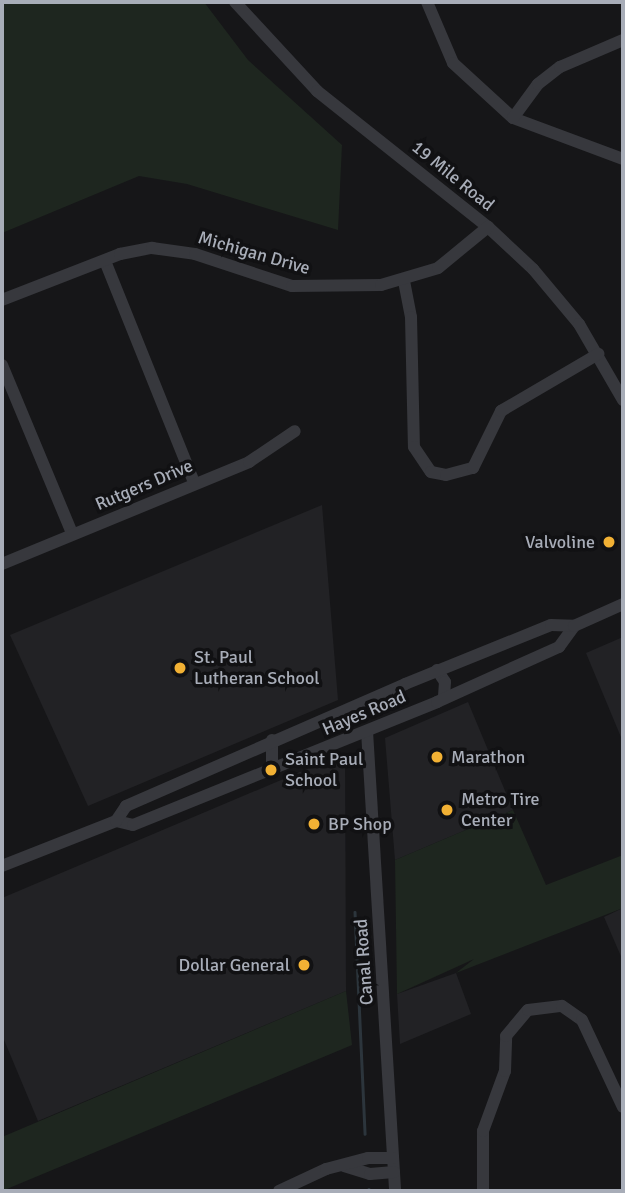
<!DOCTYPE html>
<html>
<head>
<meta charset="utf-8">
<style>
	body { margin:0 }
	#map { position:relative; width:625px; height:1193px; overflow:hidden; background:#161618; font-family:Signika,sans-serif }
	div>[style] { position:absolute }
	.built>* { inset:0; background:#222225 }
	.green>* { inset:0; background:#1e261f }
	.stream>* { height:2.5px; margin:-1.25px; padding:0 1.25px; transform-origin:1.25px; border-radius:1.25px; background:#2c353c }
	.minor>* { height:12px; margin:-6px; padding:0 6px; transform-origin:6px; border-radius:6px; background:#37383d }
	.dots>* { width:19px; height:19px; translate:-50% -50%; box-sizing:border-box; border:4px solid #111113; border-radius:50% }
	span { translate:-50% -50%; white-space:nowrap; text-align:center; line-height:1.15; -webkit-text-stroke:7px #111113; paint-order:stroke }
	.street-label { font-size:18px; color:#a8adb8 }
	.poi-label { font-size:18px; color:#a8adb8 }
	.right { translate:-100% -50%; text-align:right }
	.left { translate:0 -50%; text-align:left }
	.frame { position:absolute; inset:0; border:4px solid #a8adb8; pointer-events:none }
</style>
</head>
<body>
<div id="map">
	<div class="built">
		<div style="clip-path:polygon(322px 505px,338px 700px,88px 806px,10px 635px)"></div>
		<div style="clip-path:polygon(623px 637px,623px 742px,586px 653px)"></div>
		<div style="clip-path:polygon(468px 702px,513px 810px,395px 860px,385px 738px)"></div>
		<div style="clip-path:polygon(345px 753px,346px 991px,38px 1121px,2px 1035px,2px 898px)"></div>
		<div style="clip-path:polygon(623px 908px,623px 961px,604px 917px)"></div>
		<div style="clip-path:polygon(456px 973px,471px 1014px,400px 1044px,397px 994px)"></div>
	</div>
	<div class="green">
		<div style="clip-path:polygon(2px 2px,204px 2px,248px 60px,342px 145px,338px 230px,187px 184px,139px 176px,2px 233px)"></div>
		<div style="clip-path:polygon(513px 810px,546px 885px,623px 855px,623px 908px,456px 973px,474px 959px,397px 994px,395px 860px)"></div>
		<div style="clip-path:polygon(346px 991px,352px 1045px,2px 1191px,2px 1137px)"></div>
	</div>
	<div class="stream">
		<div style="left:355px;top:912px;width:222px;rotate:87.4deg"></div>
		<div style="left:369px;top:1189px;width:2px;rotate:90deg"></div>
	</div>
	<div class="minor">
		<div style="left:235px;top:2px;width:121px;rotate:47.3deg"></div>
		<div style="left:317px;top:91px;width:218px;rotate:38.5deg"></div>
		<div style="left:488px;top:227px;width:62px;rotate:43deg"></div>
		<div style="left:533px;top:269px;width:72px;rotate:50.1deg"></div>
		<div style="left:579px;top:324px;width:88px;rotate:59.9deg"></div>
		<div style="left:427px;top:2px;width:66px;rotate:66.9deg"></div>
		<div style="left:453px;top:63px;width:81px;rotate:42.5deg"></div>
		<div style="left:513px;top:118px;width:117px;rotate:20.4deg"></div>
		<div style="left:513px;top:118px;width:42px;rotate:-53.7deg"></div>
		<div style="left:538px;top:84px;width:28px;rotate:-38deg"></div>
		<div style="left:560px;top:67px;width:69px;rotate:-23.2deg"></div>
		<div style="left:105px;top:261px;width:238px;rotate:68.1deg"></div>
		<div style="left:404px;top:281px;width:37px;rotate:79deg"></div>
		<div style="left:411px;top:317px;width:130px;rotate:88.7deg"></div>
		<div style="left:414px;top:447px;width:30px;rotate:56deg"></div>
		<div style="left:431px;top:472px;width:15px;rotate:11deg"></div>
		<div style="left:446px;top:475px;width:28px;rotate:-15deg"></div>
		<div style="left:473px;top:468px;width:64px;rotate:-63.8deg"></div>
		<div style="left:501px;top:411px;width:113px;rotate:-30.4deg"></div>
		<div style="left:2px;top:300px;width:127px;rotate:-21.3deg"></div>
		<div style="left:120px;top:254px;width:33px;rotate:-11deg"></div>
		<div style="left:152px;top:248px;width:43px;rotate:7.9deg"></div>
		<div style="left:195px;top:254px;width:102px;rotate:18.3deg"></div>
		<div style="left:292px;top:286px;width:89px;rotate:-0.6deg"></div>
		<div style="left:381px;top:285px;width:59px;rotate:-16.6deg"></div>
		<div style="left:438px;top:268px;width:65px;rotate:-39.4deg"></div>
		<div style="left:2px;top:365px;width:182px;rotate:67.4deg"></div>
		<div style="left:2px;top:564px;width:267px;rotate:-22.4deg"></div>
		<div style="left:249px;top:462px;width:55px;rotate:-34deg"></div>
		<div style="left:437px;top:670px;width:14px;rotate:56deg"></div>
		<div style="left:445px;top:682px;width:16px;rotate:94deg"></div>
		<div style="left:367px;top:731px;width:461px;rotate:86.5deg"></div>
		<div style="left:272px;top:740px;width:30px;rotate:90deg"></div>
		<div style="left:116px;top:821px;width:17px;rotate:13deg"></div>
		<div style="left:133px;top:825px;width:328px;rotate:-22deg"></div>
		<div style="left:437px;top:702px;width:134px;rotate:-24.3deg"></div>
		<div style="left:559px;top:647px;width:26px;rotate:-54deg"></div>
		<div style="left:2px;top:866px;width:123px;rotate:-21.5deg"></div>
		<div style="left:116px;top:821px;width:18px;rotate:-56deg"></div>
		<div style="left:126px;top:806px;width:305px;rotate:-23.6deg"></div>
		<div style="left:405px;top:684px;width:157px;rotate:-22deg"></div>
		<div style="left:551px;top:625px;width:23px;rotate:2deg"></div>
		<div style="left:574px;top:626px;width:54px;rotate:-24.2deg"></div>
		<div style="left:344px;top:1166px;width:27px;rotate:17deg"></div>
		<div style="left:370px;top:1174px;width:24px;rotate:-5deg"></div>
		<div style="left:279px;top:1191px;width:52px;rotate:-25.1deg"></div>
		<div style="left:326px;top:1169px;width:43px;rotate:-14.7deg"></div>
		<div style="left:368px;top:1158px;width:25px"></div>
		<div style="left:483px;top:1191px;width:60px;rotate:-90deg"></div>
		<div style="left:483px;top:1131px;width:64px;rotate:-69.9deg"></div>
		<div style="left:505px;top:1071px;width:35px;rotate:-88deg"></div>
		<div style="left:506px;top:1036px;width:34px;rotate:-50deg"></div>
		<div style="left:528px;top:1010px;width:34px;rotate:-7deg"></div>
		<div style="left:562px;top:1006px;width:24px;rotate:35deg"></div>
		<div style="left:582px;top:1020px;width:96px;rotate:64.8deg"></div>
	</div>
	<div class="dots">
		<div style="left:609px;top:542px;background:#f2b134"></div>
		<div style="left:180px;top:668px;background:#f2b134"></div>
		<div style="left:437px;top:757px;background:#f2b134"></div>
		<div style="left:271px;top:770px;background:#f2b134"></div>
		<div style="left:447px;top:810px;background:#f2b134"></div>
		<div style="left:314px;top:824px;background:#f2b134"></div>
		<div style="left:304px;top:965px;background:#f2b134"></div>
	</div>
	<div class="street-label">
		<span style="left:453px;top:176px;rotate:39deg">19 Mile Road</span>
		<span style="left:254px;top:253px;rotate:16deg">Michigan Drive</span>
		<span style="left:144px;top:485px;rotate:-23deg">Rutgers Drive</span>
		<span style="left:364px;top:713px;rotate:-23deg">Hayes Road</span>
		<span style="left:364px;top:962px;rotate:-94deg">Canal Road</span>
	</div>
	<div class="poi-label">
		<span class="right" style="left:595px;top:542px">Valvoline</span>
		<span class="left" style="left:194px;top:668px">St. Paul<br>Lutheran School</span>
		<span class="left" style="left:451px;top:757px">Marathon</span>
		<span class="left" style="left:285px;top:770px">Saint Paul<br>School</span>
		<span class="left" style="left:461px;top:810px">Metro Tire<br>Center</span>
		<span class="left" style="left:328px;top:824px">BP Shop</span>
		<span class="right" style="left:290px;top:965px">Dollar General</span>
	</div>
	<div class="frame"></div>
</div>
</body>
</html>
